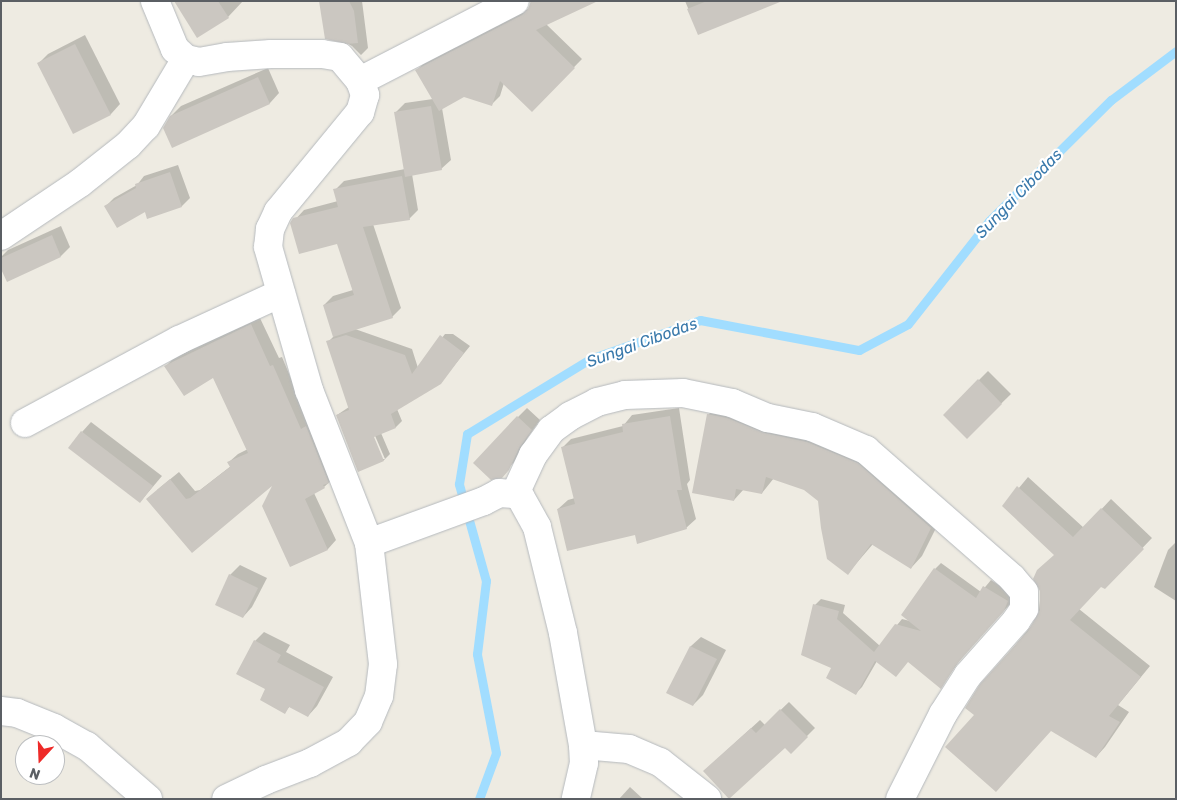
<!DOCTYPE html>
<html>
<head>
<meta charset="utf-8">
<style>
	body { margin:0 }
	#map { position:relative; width:1177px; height:800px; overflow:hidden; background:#eeebe2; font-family:Rubik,sans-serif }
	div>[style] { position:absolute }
	.shadow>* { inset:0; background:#0003 }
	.stream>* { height:9px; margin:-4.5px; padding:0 4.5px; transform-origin:4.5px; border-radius:4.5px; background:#a1ddff }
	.building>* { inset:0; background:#cbc7c1 }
	.roads { filter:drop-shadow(0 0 1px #b5b9bd) drop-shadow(0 0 1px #b5b9bd) }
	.minor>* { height:28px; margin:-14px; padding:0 14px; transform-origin:14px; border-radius:14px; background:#fff }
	span { translate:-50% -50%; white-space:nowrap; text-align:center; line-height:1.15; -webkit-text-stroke:4.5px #fff; paint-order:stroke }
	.water-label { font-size:16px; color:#3979ab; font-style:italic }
	.frame { position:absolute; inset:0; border:2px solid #5b5f64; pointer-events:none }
	.north { position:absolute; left:15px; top:735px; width:50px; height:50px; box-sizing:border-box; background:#fff; border:1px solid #bdbfc1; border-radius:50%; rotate:200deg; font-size:14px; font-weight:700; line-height:20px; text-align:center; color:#5b5f64 }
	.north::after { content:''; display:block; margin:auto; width:18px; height:22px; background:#ee2a28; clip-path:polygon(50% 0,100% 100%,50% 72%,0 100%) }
</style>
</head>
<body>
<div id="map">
	<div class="shadow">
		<div style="clip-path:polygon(175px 1px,243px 1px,228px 17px)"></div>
		<div style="clip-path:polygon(323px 1px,362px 1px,368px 48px,361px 55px,352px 46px,341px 40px)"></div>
		<div style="clip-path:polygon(evenodd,531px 1px,593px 1px,546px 24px,582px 59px,532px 110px,504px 83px,500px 96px,492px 104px,464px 95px,442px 108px,451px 160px,441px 169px,412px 174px,418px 210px,409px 219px,373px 224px,401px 308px,392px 317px,355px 329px,412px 349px,418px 368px,445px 334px,453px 334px,470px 346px,440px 383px,397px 409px,402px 421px,396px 427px,381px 433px,390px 454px,384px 460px,359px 470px,337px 415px,349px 407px,328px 342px,334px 336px,324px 305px,333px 296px,353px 290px,338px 243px,299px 252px,292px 223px,304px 210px,338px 201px,335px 190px,344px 181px,405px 169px,395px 113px,405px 103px,433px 99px,417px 70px,425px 62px,530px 8px,531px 1px,373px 431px,385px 459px,382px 459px,371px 432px,373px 431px)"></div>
		<div style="clip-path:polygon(685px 1px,768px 1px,699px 34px)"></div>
		<div style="clip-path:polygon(85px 35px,120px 104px,111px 114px,74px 132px,38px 64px,48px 54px)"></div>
		<div style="clip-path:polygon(268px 68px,279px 93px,270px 103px,172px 146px,171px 116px,181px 106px)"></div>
		<div style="clip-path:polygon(178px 165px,190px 198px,182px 206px,148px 217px,145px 211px,106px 206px,114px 198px,137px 185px,144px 176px)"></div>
		<div style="clip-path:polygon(61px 226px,70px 247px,61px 256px,8px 280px,1px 266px,1px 257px,8px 250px)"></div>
		<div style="clip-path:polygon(259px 316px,279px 358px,282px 357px,333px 479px,324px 487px,314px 493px,336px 540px,328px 549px,291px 566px,276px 481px,192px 552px,157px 490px,179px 472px,195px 491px,200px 490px,231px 466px,229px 462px,238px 454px,248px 449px,213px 376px,166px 366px,174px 358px)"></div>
		<div style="clip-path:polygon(988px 371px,1011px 394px,967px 437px,944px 415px)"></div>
		<div style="clip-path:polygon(720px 403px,820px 430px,942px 516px,922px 556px,911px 568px,873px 544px,848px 573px,820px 500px,804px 489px,774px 478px,762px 493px,744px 489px,734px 500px,708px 415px)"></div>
		<div style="clip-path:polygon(527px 408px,540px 420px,528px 437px,518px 458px,501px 476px,518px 417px)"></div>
		<div style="clip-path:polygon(679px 408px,690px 480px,687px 484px,696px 519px,686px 528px,638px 543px,636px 533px,558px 509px,568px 500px,575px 498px,562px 448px,571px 439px,623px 426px,632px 415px)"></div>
		<div style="clip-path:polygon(91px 422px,162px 476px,140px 502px,82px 432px)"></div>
		<div style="clip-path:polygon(1028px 477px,1084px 528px,1111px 499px,1152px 538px,1105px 587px,1101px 586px,1079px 609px,1150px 666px,1118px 705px,1129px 712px,1105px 747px,1096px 757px,1052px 730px,976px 715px,982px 685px,1038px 618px,1041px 592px,1056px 554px,1004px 506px)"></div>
		<div style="clip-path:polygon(1176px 542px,1176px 601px,1154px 587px,1168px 550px)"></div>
		<div style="clip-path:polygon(941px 563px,981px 592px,991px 580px,1014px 595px,1010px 604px,962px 657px,941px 687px,908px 661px,877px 661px,862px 687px,856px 693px,815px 605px,821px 599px,845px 605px,843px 613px,880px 646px,902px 619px,910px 621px,935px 569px)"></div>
		<div style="clip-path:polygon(240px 565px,267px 578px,252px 607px,243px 617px,230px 575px)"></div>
		<div style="clip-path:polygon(264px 632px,290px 645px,286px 652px,333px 677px,317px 706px,308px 716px,290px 706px,285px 712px,267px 689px,255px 641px)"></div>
		<div style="clip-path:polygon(701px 637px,726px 650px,703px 695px,693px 705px,668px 692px,691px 646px)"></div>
		<div style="clip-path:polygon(789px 702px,815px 728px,791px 752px,785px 746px,713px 763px,760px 720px,765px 725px)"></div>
		<div style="clip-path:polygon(630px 787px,643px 799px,619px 799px)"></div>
	</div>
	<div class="stream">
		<div style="left:479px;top:799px;width:49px;rotate:-69.7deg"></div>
		<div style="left:496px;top:753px;width:101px;rotate:-100.9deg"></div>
		<div style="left:477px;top:654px;width:74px;rotate:-83deg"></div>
		<div style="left:486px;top:581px;width:101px;rotate:-105.6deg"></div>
		<div style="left:459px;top:484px;width:51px;rotate:-80.9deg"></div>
		<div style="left:467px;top:434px;width:144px;rotate:-31.4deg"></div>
		<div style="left:590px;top:359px;width:117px;rotate:-19.5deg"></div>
		<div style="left:700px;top:320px;width:162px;rotate:10.7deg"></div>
		<div style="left:859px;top:350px;width:55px;rotate:-28deg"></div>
		<div style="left:908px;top:324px;width:131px;rotate:-51.8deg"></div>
		<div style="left:989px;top:221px;width:172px;rotate:-44.8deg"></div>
		<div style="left:1111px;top:100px;width:81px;rotate:-37deg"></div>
	</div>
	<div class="building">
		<div style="clip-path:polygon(174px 1px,218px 1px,229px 18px,197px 38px)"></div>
		<div style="clip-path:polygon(319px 1px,349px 1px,354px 11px,358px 43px,347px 44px,325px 39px)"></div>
		<div style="clip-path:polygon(531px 1px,598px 1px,536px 30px,575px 68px,532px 112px,500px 81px,492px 106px,464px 97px,439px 111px,415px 70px,522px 15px,528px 9px)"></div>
		<div style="clip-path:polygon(707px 1px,780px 1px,780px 2px,698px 35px,687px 9px)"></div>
		<div style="clip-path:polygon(75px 44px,111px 115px,73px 134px,37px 63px)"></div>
		<div style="clip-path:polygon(258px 77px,270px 104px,172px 148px,163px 128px,170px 116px)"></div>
		<div style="clip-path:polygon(431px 106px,442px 170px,405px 177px,394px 112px)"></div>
		<div style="clip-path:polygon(170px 172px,182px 207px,147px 219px,145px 212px,117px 228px,104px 206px,136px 188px,135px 184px)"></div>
		<div style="clip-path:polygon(402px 176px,410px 220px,363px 227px,393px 318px,333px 337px,323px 305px,354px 295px,337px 244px,299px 254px,290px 223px,293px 218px,338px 207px,333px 189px)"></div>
		<div style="clip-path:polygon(52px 235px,61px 257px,7px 282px,1px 269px,1px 258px)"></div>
		<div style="clip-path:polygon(251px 324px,270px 366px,273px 365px,301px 429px,306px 426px,329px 483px,323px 485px,325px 488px,305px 499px,328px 550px,290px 567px,262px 506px,272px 486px,192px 553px,146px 499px,170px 479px,186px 499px,190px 498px,230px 467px,227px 462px,248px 453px,213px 378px,184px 396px,164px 366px)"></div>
		<div style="clip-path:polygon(346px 335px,405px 355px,412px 374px,440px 335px,464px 353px,441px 384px,391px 414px,396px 428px,374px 437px,384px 461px,358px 472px,336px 415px,349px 410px,326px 341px)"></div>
		<div style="clip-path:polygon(978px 379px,1002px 404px,967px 439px,943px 415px)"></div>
		<div style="clip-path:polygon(707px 414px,727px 418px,765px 433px,807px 442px,858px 463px,931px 528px,911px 569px,871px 544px,848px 575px,827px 559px,821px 528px,818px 501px,804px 490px,766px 477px,762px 494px,736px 489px,734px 501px,692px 493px)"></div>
		<div style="clip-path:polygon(517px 416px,532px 430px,519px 448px,509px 470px,502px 478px,491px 480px,473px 463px)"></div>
		<div style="clip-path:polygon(670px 416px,682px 490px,677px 490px,687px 529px,637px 544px,635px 535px,567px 551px,557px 509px,575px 504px,561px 447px,623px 432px,622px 424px)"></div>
		<div style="clip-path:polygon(81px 431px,153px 486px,140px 503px,68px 448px)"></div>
		<div style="clip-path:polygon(1017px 486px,1073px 537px,1101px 508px,1144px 549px,1105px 589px,1101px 587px,1070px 620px,1141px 677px,1109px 716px,1120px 722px,1096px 758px,1051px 731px,996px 792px,945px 747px,974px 715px,965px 708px,980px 684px,1028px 631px,1040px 610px,1040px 591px,1033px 579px,1037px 570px,1054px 555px,1002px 506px)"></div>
		<div style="clip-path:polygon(934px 568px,976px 598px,983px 586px,1008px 601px,1004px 611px,956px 665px,941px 689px,908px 662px,896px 677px,875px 661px,856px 695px,826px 678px,831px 668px,801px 655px,813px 604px,839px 611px,837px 619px,874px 652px,895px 624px,921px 631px,901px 615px)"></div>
		<div style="clip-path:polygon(229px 574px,258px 588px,243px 618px,215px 605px)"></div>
		<div style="clip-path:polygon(254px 640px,281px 655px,277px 662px,324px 687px,308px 717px,289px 707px,285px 714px,260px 700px,265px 689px,236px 674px)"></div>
		<div style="clip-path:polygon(690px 646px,717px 659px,693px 706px,666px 693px)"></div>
		<div style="clip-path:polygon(780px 709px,808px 737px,791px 754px,785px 748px,729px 799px,703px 771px,751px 728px,756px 733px)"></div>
	</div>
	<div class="roads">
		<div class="minor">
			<div style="left:155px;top:1px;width:52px;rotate:67.4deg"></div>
			<div style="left:175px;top:49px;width:15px;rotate:42deg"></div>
			<div style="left:186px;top:59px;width:13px;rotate:13deg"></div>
			<div style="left:199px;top:62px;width:28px;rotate:-10deg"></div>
			<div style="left:227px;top:57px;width:44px;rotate:-3.9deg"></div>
			<div style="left:271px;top:54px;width:51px"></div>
			<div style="left:322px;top:54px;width:18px;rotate:9deg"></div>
			<div style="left:340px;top:57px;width:31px;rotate:50deg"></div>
			<div style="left:360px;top:81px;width:15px;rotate:70deg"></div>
			<div style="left:365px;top:95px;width:18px;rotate:106deg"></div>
			<div style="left:360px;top:112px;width:129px;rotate:129.4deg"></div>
			<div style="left:278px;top:212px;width:19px;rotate:115deg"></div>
			<div style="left:270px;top:229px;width:18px;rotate:96deg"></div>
			<div style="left:268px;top:247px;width:149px;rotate:74deg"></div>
			<div style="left:309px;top:390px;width:164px;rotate:68.6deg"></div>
			<div style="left:369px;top:543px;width:122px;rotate:83.4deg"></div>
			<div style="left:383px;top:664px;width:32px;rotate:97deg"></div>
			<div style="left:379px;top:696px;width:28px;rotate:113deg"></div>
			<div style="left:368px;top:722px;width:28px;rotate:134deg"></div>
			<div style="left:349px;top:742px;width:44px;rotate:151.7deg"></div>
			<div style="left:310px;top:763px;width:47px;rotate:158.9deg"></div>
			<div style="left:266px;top:780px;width:44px;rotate:154.6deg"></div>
			<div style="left:360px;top:81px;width:174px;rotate:-27.3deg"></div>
			<div style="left:1px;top:236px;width:95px;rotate:-33.9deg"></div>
			<div style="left:80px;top:183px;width:61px;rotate:-38.4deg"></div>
			<div style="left:128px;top:145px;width:26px;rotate:-47deg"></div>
			<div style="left:146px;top:126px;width:78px;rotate:-59.2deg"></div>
			<div style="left:25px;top:423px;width:175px;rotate:-28.3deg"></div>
			<div style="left:179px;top:340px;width:112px;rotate:-24.7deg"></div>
			<div style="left:515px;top:494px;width:43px;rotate:-65.2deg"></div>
			<div style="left:533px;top:455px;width:31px;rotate:-54deg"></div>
			<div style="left:551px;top:430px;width:24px;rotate:-36deg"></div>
			<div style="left:570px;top:416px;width:30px;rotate:-27deg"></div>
			<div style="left:597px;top:402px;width:29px;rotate:-14deg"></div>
			<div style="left:625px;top:395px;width:58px;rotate:-2deg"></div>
			<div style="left:683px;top:393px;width:50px;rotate:11.5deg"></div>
			<div style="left:732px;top:403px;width:39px;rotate:23deg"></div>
			<div style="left:768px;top:418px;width:45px;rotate:11.6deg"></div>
			<div style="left:812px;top:427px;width:59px;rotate:23.1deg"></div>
			<div style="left:866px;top:450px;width:194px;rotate:41.2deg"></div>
			<div style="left:1012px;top:578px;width:18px;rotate:49deg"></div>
			<div style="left:1024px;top:592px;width:17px;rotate:90deg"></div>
			<div style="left:1024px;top:609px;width:14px;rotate:124deg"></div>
			<div style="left:1016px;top:621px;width:72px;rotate:131.6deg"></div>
			<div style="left:968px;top:675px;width:46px;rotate:122.7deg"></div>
			<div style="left:943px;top:714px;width:95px;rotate:116.8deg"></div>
			<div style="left:369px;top:543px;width:122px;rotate:-20.1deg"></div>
			<div style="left:484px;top:501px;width:17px;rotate:-28deg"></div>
			<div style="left:499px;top:493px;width:16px;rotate:4deg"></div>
			<div style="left:515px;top:494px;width:7px;rotate:34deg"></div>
			<div style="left:521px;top:498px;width:33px;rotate:61deg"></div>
			<div style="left:537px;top:527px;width:109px;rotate:76.2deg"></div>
			<div style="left:563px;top:633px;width:114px;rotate:79.9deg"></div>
			<div style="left:583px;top:745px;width:18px;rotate:87deg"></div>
			<div style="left:584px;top:763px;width:37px;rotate:103deg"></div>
			<div style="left:1px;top:711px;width:16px;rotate:7deg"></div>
			<div style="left:17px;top:713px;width:40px;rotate:22deg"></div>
			<div style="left:54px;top:728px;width:38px;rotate:29deg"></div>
			<div style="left:87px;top:746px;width:81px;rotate:41deg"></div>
			<div style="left:583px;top:745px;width:46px;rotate:5deg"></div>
			<div style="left:629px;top:749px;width:34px;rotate:23deg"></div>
			<div style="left:660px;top:762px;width:60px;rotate:38.2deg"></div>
		</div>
	</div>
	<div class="water-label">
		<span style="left:1019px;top:194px;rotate:-46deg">Sungai Cibodas</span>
		<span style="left:642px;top:343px;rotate:-20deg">Sungai Cibodas</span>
	</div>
	<div class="frame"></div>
	<div class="north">N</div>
</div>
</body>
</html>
